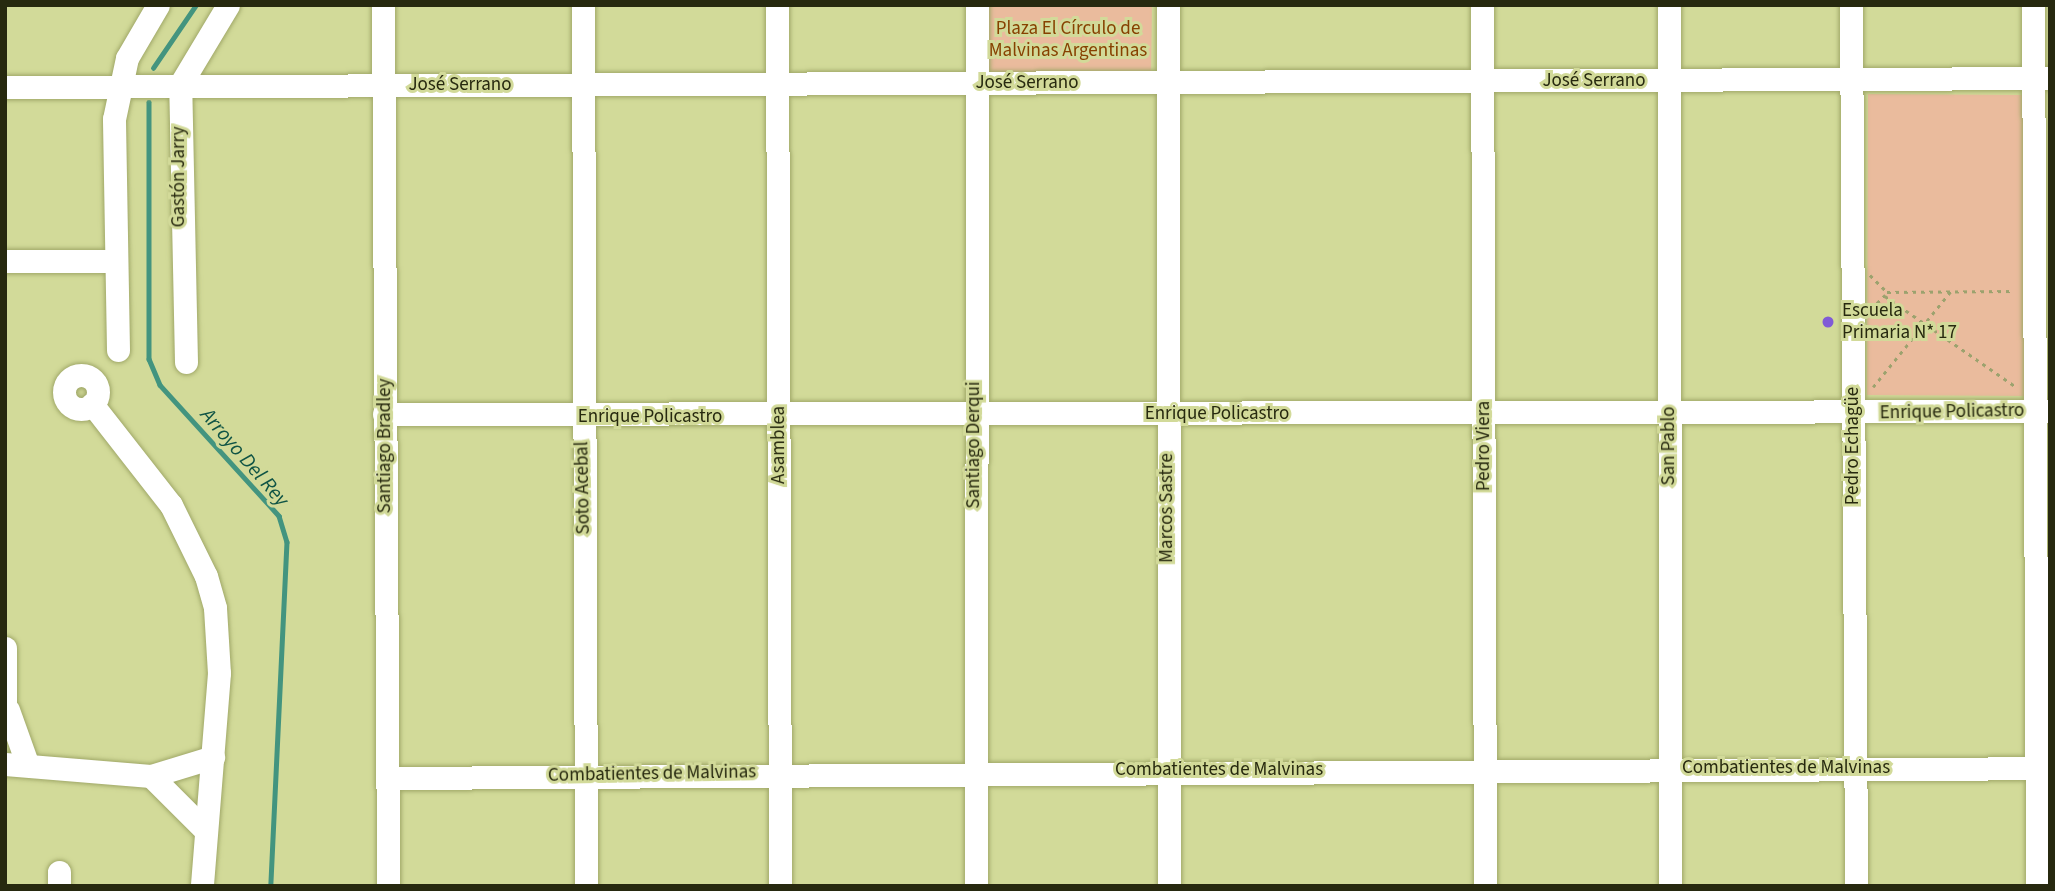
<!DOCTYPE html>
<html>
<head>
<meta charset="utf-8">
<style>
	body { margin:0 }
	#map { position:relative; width:2055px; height:891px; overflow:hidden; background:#d2da99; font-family:"Source Sans 3",sans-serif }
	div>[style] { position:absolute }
	.green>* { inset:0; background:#eabb9d }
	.stream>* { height:4.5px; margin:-2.25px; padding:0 2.25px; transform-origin:2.25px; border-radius:2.25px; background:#43947f }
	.path>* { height:2.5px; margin-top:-1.25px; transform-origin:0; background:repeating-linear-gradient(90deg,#9ca26e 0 3.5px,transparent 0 8.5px) }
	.roads { filter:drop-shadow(0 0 2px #a0a868) drop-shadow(0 0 2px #a0a868) }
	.minor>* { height:23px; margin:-11.5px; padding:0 11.5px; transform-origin:11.5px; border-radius:11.5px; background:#fff }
	.minor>.ring { margin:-11.5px; padding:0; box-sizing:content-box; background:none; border:23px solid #fff; border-radius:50% }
	.dots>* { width:19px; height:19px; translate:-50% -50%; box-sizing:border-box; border:4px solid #d2da99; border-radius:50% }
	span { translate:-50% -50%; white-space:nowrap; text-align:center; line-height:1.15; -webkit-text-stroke:6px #d2da99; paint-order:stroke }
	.park-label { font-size:19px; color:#874100 }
	.street-label { font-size:19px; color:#27290f }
	.poi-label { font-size:19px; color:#27290f }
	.left { translate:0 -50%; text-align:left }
	.water-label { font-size:21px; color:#105445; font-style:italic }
	.frame { position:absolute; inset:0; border:7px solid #27290f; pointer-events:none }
</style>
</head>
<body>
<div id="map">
	<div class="green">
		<div style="clip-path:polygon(985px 5px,1152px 5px,1151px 75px,984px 74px)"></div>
		<div style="clip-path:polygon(1868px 94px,2024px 95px,2029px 396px,1867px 395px)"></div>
	</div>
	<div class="stream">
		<div style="left:153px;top:68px;width:76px;rotate:-55.7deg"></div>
		<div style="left:149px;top:102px;width:257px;rotate:90deg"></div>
		<div style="left:149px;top:359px;width:28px;rotate:67deg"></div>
		<div style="left:160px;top:385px;width:177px;rotate:47.7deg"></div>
		<div style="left:279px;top:516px;width:27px;rotate:73deg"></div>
		<div style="left:287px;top:542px;width:344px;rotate:92.7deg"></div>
	</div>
	<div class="path">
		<div style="left:1870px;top:275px;width:24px;rotate:45deg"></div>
		<div style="left:1887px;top:292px;width:127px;rotate:-0.5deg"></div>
		<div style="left:1885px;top:296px;width:158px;rotate:34.7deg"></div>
		<div style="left:1871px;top:309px;width:20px;rotate:-45deg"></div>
		<div style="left:1873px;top:387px;width:124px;rotate:-50.9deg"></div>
	</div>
	<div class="roads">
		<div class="minor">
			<div style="left:383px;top:5px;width:881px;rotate:89.67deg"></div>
			<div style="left:583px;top:5px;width:881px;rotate:89.8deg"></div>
			<div style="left:777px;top:5px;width:881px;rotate:89.8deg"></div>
			<div style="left:1168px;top:5px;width:881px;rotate:89.93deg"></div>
			<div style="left:1482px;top:5px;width:881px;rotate:89.8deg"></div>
			<div style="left:1669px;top:5px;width:881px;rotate:89.93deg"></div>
			<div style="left:1851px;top:5px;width:881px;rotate:89.67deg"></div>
			<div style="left:2033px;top:5px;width:881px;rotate:89.74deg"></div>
			<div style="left:5px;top:87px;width:2045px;rotate:-0.25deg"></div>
			<div style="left:5px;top:261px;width:111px"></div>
			<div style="left:118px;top:350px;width:231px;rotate:-91deg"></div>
			<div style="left:114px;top:119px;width:62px;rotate:-78deg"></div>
			<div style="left:127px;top:58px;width:61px;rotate:-59.7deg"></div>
			<div style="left:186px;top:362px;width:277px;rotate:-91.2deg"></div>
			<div style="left:180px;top:85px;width:93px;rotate:-59deg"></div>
			<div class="ring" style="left:64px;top:375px;width:11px;height:11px"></div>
			<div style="left:92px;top:404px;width:128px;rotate:52deg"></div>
			<div style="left:171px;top:505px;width:79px;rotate:63.8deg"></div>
			<div style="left:206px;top:576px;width:33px;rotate:74deg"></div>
			<div style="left:215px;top:608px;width:65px;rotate:86.5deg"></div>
			<div style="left:219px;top:673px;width:214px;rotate:94.6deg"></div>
			<div style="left:384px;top:414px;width:1666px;rotate:-0.1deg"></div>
			<div style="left:5px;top:648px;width:72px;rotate:90deg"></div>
			<div style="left:8px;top:710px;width:56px;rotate:70.3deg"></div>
			<div style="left:5px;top:764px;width:146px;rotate:4.7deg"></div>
			<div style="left:151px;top:776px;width:65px;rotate:-17deg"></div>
			<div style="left:151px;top:776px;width:72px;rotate:45deg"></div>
			<div style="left:388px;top:778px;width:1662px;rotate:-0.34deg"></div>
			<div style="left:59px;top:872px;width:14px;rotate:90deg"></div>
			<div style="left:976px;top:886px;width:881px;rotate:-89.93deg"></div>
		</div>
	</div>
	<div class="dots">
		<div style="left:1828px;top:322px;background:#805bd6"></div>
	</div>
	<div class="park-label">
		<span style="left:1068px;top:40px">Plaza El Círculo de<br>Malvinas Argentinas</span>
	</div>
	<div class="street-label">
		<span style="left:1594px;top:81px">José Serrano</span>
		<span style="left:1027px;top:83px">José Serrano</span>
		<span style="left:460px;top:85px">José Serrano</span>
		<span style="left:179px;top:177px;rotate:-90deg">Gastón Jarry</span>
		<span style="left:1952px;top:412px;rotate:-1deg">Enrique Policastro</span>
		<span style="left:1217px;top:414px">Enrique Policastro</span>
		<span style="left:650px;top:417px">Enrique Policastro</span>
		<span style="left:779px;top:445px;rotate:-90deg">Asamblea</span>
		<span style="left:974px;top:445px;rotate:-90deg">Santiago Derqui</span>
		<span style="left:385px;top:446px;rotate:-90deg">Santiago Bradley</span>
		<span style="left:1484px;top:446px;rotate:-90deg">Pedro Viera</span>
		<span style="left:1669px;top:446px;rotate:-90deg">San Pablo</span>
		<span style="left:1853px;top:446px;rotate:-90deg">Pedro Echagüe</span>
		<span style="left:583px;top:488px;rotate:-91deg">Soto Acebal</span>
		<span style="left:1167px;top:508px;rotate:-90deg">Marcos Sastre</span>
		<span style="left:1786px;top:768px">Combatientes de Malvinas</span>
		<span style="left:1219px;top:770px">Combatientes de Malvinas</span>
		<span style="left:652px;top:774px;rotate:-1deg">Combatientes de Malvinas</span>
	</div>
	<div class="poi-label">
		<span class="left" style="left:1842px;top:322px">Escuela<br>Primaria N* 17</span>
	</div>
	<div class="water-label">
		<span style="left:245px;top:457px;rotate:49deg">Arroyo Del Rey</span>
	</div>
	<div class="frame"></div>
</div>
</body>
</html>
